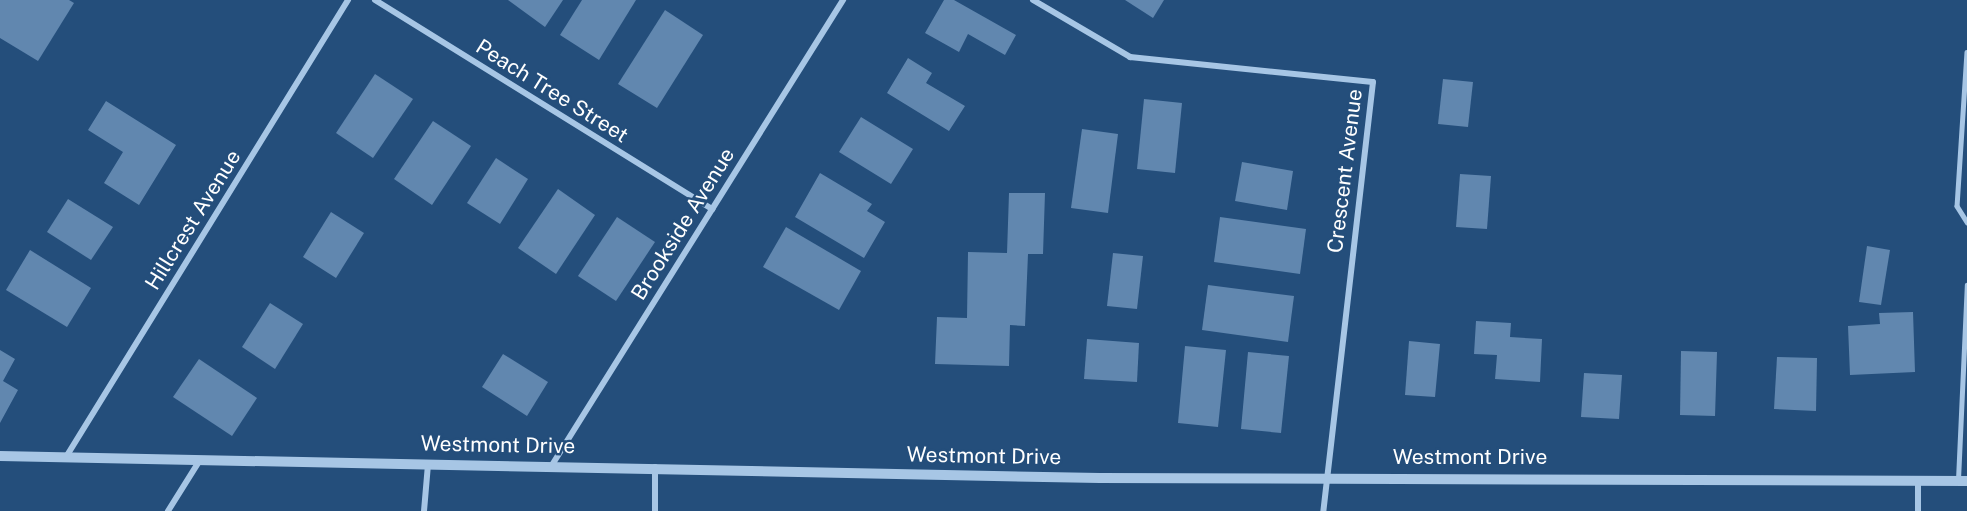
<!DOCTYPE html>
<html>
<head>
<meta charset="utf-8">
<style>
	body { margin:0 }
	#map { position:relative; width:1967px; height:511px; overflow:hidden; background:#244e7b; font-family:"Public Sans",sans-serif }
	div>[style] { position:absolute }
	.building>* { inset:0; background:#6187af }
	.service>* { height:4.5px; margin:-2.25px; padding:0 2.25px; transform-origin:2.25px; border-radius:2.25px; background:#a7c6e5 }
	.minor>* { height:6px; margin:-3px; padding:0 3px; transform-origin:3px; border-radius:3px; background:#a7c6e5 }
	.tertiary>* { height:10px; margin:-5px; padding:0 5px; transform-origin:5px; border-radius:5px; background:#a7c6e5 }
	span { translate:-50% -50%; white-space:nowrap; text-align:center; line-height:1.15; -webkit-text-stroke:4.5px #244e7b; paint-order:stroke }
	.street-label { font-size:21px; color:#fff }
</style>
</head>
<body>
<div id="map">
	<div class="building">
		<div style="clip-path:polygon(0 0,69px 0,74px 3px,38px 61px,0 38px)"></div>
		<div style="clip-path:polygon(508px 0,563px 0,545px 27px)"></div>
		<div style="clip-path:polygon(582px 0,636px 0,599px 60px,560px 35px)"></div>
		<div style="clip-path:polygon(944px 0,954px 0,1016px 35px,1005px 55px,968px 34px,959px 52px,925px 33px)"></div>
		<div style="clip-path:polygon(1125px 0,1164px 0,1153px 18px)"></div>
		<div style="clip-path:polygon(665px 10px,703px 35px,657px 108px,618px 84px)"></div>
		<div style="clip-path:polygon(908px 58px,932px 73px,926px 83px,965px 106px,949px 131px,887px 93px)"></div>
		<div style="clip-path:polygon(375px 74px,413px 99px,373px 158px,336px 133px)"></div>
		<div style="clip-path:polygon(1443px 79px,1473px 82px,1468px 127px,1438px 124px)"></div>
		<div style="clip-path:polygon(1144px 99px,1182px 103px,1175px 173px,1137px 169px)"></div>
		<div style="clip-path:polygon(106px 101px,176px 145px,139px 205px,104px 183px,123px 152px,88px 130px)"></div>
		<div style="clip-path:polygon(861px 117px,913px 149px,891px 184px,839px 152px)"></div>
		<div style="clip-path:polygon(433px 121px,471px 146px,432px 205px,394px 179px)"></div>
		<div style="clip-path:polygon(1082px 129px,1118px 134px,1108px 213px,1071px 208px)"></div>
		<div style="clip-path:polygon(496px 158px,528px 179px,500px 224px,467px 203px)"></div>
		<div style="clip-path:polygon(1242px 162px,1293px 171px,1287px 210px,1235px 201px)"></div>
		<div style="clip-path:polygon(820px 173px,872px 204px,867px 211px,885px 222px,864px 258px,795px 217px)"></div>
		<div style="clip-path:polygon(1460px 174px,1491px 176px,1487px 229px,1456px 227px)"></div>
		<div style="clip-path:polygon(558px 189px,595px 215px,556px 274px,518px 248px)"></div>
		<div style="clip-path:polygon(1009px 193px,1045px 193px,1043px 254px,1028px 254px,1025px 326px,1010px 325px,1009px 366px,935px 364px,937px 317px,967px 318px,968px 252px,1007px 253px)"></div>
		<div style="clip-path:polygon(68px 199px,113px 227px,91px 260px,47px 232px)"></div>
		<div style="clip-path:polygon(331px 212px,364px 233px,336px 278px,303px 257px)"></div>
		<div style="clip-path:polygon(617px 217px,655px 242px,616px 301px,578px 276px)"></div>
		<div style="clip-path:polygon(1220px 217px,1306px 229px,1300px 274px,1214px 262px)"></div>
		<div style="clip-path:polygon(786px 227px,861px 271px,839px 310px,763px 267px)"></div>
		<div style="clip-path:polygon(1867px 246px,1890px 250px,1881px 305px,1859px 302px)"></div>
		<div style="clip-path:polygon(30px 250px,91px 288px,67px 327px,6px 290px)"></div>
		<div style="clip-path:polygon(1113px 253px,1143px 256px,1137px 309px,1107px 306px)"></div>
		<div style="clip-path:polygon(1208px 285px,1294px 296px,1288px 342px,1202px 330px)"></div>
		<div style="clip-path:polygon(270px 303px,303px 324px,275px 369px,242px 347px)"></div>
		<div style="clip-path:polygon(1913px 312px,1915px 372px,1850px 375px,1848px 326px,1880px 324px,1879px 313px)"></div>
		<div style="clip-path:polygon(1476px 321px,1511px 323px,1510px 337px,1542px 339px,1540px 382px,1495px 379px,1497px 355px,1474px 354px)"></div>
		<div style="clip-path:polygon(1087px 339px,1139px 343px,1137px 382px,1084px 379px)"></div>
		<div style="clip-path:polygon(1409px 341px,1440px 344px,1435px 397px,1405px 395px)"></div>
		<div style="clip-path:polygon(1185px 346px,1226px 350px,1218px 427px,1178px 423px)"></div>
		<div style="clip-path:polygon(0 350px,15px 359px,3px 381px,18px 390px,0 423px)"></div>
		<div style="clip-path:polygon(1681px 351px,1717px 352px,1715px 416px,1680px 415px)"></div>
		<div style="clip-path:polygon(1248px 352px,1289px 356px,1281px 433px,1241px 429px)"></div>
		<div style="clip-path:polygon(503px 354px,548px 382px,527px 416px,482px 387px)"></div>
		<div style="clip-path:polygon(1777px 357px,1817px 358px,1816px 411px,1774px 409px)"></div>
		<div style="clip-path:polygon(199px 359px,257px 398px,232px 436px,173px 397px)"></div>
		<div style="clip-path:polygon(1584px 373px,1622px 375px,1619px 419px,1581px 417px)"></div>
	</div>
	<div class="service">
		<div style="left:1967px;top:52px;width:154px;rotate:93.7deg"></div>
		<div style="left:1957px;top:206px;width:19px;rotate:58deg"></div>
		<div style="left:1958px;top:480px;width:195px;rotate:-87.4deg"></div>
	</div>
	<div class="minor">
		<div style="left:375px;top:0;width:397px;rotate:31.8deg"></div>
		<div style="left:1033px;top:0;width:113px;rotate:30.4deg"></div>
		<div style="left:1130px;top:57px;width:244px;rotate:5.9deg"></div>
		<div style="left:1373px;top:82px;width:432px;rotate:96.6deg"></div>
		<div style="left:66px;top:457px;width:537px;rotate:-58.32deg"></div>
		<div style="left:552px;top:465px;width:549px;rotate:-57.96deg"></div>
		<div style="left:168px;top:511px;width:60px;rotate:-57.9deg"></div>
		<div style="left:424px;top:511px;width:47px;rotate:-85.1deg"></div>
		<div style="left:655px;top:511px;width:44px;rotate:-90deg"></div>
		<div style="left:1918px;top:511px;width:31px;rotate:-90deg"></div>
	</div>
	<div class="tertiary">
		<div style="left:0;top:456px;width:1100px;rotate:1.15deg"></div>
		<div style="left:1100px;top:478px;width:867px;rotate:0.2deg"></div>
	</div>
	<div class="street-label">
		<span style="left:552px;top:91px;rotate:32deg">Peach Tree Street</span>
		<span style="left:1345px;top:171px;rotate:-83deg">Crescent Avenue</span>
		<span style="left:193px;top:220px;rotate:-58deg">Hillcrest Avenue</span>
		<span style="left:683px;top:224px;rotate:-58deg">Brookside Avenue</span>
		<span style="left:498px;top:445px;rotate:1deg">Westmont Drive</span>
		<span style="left:984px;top:456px;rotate:1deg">Westmont Drive</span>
		<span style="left:1470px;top:457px">Westmont Drive</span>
	</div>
</div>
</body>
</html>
